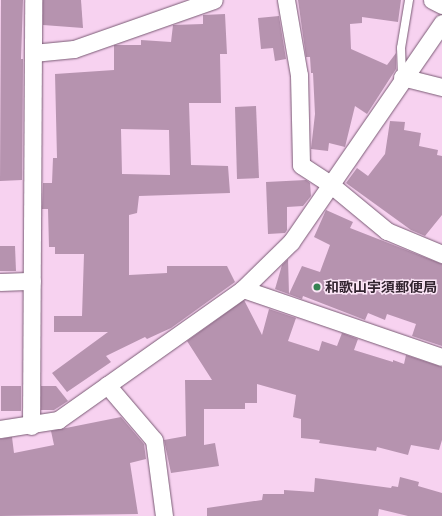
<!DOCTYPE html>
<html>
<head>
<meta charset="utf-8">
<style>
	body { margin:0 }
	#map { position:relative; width:442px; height:516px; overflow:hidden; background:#f7d2f0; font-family:Montserrat,"Noto Sans JP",sans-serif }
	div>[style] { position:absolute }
	.building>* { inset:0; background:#b693af }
	.roads { filter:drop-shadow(0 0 1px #795a74) drop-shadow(0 0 1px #795a74) }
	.service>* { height:8px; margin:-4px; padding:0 4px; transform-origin:4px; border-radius:4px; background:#fff }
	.minor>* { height:17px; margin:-8.5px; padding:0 8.5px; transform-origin:8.5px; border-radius:8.5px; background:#fff }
	.dots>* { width:11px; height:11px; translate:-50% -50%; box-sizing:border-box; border:2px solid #fbe5f6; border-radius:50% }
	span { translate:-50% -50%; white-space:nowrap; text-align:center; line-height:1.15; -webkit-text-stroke:3px #fbe5f6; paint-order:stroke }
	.poi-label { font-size:14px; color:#32242f; font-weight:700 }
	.left { translate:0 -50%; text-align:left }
</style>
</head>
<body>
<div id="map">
	<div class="building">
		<div style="clip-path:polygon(1px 0,23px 0,21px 59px,23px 59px,22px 180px,0 181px)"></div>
		<div style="clip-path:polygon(43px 0,81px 0,83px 28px,43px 25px)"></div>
		<div style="clip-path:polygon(298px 0,401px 0,398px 22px,362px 17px,362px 23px,350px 24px,351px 49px,387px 65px,396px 53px,396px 69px,367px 114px,355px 106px,345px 147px,329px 143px,328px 151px,311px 149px,315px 114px,313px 73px,311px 73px,310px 57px,306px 57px)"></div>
		<div style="clip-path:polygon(evenodd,225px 14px,227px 54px,220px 54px,221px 103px,189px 103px,191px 165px,228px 166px,230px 193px,139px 196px,137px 213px,129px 215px,129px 275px,167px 273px,167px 266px,227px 266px,235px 282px,171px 328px,147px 339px,145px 337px,106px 356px,111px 362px,67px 392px,52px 373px,108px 332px,54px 332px,54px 316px,82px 316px,84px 254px,55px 254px,55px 247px,49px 247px,48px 209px,42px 209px,43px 183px,52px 183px,53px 158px,57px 158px,55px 74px,114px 70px,114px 45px,141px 45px,141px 40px,171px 42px,173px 25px,203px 24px,203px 15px,225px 14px,121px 129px,169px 130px,170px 175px,122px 174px,121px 129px)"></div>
		<div style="clip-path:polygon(279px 16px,286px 59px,275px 61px,273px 48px,261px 49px,258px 18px)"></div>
		<div style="clip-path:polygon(256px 106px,259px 178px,237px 179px,235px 107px)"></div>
		<div style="clip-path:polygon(390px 121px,405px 122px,404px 130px,421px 133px,419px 146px,438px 150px,437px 155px,442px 156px,442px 215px,425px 236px,411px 230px,346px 183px,357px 168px,368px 176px,385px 154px)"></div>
		<div style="clip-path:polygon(306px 180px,310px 183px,311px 196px,303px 206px,287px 207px,287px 230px,285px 233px,268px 234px,266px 182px)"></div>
		<div style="clip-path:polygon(326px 210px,353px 222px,350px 228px,442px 264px,442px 346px,412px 336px,416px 324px,387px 314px,385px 320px,368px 313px,365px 320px,303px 296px,302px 299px,275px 289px,282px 265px,288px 259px,289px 294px,302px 266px,320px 272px,330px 245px,314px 237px)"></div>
		<div style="clip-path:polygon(0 246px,15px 246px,16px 271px,0 271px)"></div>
		<div style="clip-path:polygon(244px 300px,262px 335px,269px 309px,296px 318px,288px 341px,319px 351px,322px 341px,337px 346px,342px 333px,358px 339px,354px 350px,393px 362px,393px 360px,404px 364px,406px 355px,442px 367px,442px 440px,439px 450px,411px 445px,408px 455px,377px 447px,376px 451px,319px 443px,320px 440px,301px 438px,301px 419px,293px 417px,296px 395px,257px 384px,257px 403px,245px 403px,245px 409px,204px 409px,204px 445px,215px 443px,219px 466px,171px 473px,164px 440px,186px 436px,185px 380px,212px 380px,187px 341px)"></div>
		<div style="clip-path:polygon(1px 386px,21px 386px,21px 411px,1px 411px)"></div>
		<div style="clip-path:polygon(41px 386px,56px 386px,68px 401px,54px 410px,41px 410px)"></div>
		<div style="clip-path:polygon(121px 417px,144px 444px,146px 459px,130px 463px,138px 514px,0 516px,0 439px,12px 437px,14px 453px,54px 445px,51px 431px)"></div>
		<div style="clip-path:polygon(400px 477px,419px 482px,418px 486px,442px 493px,442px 516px,408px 516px,379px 509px,378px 516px,207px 516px,207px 508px,262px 500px,263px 494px,284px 494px,284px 490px,314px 492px,315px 478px,391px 488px,392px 486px,398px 487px)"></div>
	</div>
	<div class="roads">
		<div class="service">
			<div style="left:402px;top:76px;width:28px;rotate:-92deg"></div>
			<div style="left:401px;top:48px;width:49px;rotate:-80.5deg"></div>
		</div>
		<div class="minor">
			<div style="left:286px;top:0;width:76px;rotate:80.2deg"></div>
			<div style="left:299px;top:75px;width:90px;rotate:88.7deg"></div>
			<div style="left:301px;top:165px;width:35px;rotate:33deg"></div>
			<div style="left:330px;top:184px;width:74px;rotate:39.5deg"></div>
			<div style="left:387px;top:231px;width:60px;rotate:22.7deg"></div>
			<div style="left:432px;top:0;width:11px;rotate:27deg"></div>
			<div style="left:33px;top:53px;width:41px;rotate:-5.6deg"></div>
			<div style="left:74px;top:49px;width:148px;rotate:-19.3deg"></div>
			<div style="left:402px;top:77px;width:41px;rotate:14deg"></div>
			<div style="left:0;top:282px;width:32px;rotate:-2deg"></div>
			<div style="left:243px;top:289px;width:210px;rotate:18.9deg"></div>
			<div style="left:107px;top:385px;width:72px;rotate:49.5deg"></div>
			<div style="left:154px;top:440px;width:77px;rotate:82.5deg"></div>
			<div style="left:31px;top:426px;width:426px;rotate:-89.7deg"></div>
			<div style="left:0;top:429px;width:59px;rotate:-8.8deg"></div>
			<div style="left:58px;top:420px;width:227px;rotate:-35.3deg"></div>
			<div style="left:243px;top:289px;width:67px;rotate:-44.4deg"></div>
			<div style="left:291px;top:242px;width:266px;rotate:-55.4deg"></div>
		</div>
	</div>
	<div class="dots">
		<div style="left:317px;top:287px;background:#358251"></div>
	</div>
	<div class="poi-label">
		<span class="left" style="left:325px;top:287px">和歌山宇須郵便局</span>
	</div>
</div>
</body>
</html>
